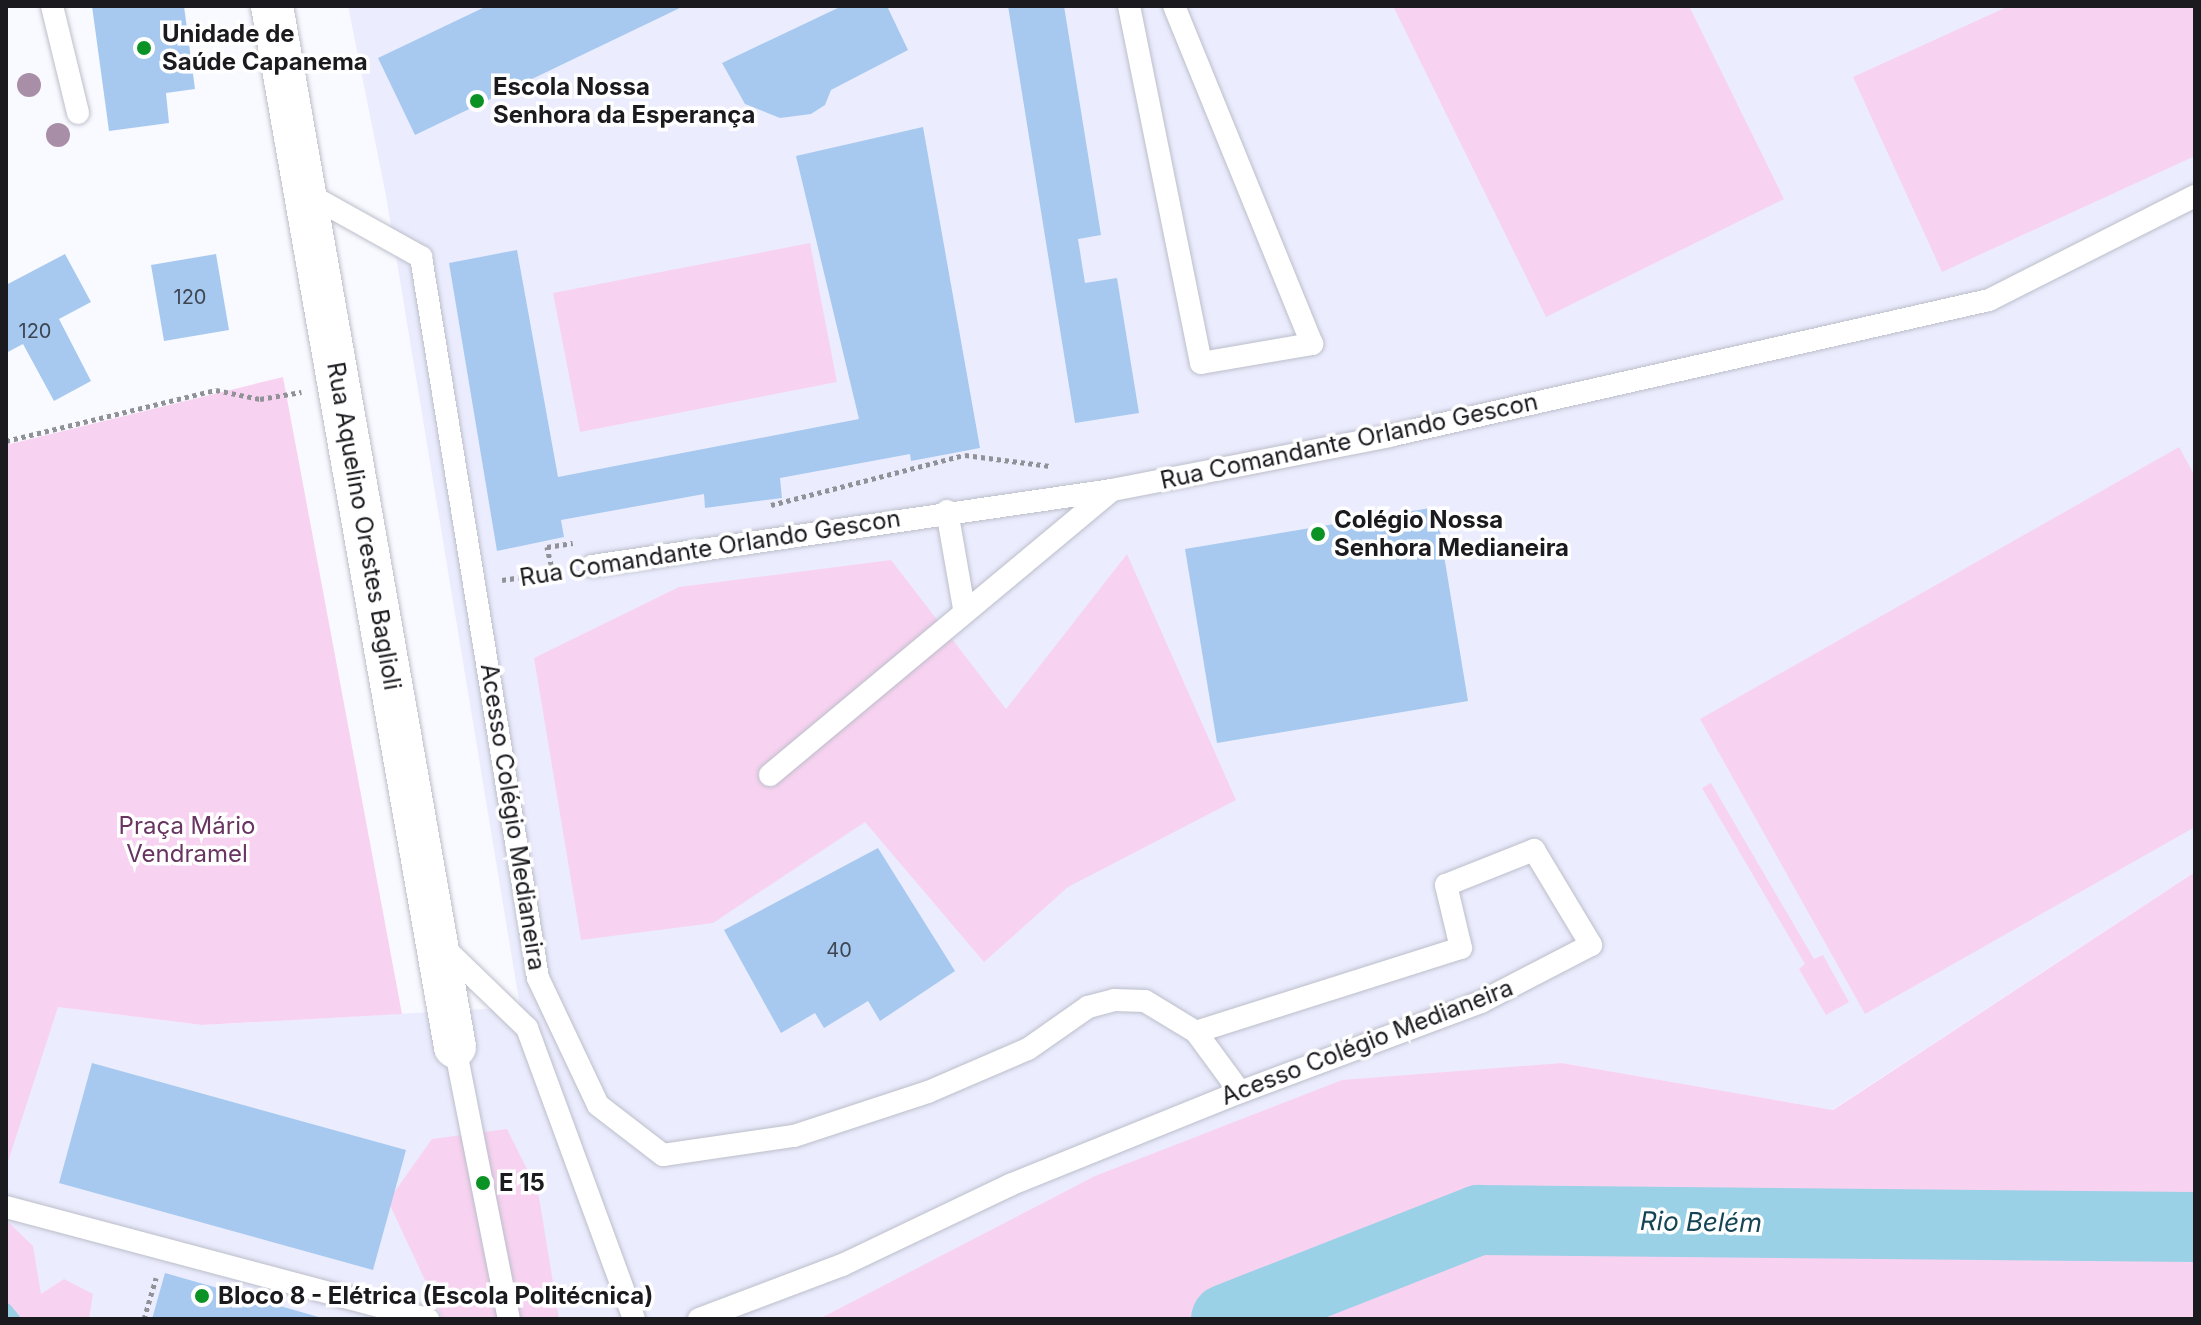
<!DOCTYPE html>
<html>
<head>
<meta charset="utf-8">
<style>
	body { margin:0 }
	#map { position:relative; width:2201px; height:1325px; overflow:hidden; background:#f9faff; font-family:Inter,sans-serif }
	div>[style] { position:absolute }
	.built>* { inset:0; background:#ebedfe }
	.green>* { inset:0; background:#f8d3f1 }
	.stream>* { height:12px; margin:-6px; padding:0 6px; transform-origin:6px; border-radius:6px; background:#9ad1e7 }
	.river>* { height:70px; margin:-35px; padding:0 35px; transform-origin:35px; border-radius:35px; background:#9ad1e7 }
	.building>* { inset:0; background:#a7c9ef }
	.path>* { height:5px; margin-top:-2.5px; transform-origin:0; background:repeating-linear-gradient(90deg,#919297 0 4px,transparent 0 8px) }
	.roads { filter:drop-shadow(0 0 2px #bcbeca) drop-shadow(0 0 2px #bcbeca) }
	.service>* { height:22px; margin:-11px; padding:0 11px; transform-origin:11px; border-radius:11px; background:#fff }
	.minor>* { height:42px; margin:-21px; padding:0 21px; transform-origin:21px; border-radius:21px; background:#fff }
	.trees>* { width:24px; height:24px; margin:-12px; border-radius:50%; background:#a98ea8 }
	.dots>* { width:22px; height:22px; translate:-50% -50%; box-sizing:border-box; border:4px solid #fff; border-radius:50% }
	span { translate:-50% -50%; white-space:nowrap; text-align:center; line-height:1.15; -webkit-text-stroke:7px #fff; paint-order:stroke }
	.number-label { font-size:20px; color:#3d4653 }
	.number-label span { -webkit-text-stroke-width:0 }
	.poi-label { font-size:24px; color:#1a1a1f; font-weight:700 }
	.left { translate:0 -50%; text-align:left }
	.street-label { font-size:24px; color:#1a1a1f }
	.park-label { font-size:24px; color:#683561 }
	.water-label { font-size:26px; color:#154455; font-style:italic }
	.frame { position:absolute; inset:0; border:8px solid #1a1a1f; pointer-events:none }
</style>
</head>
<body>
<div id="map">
	<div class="built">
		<div style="clip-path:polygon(348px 6px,2195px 6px,2195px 872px,1832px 1110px,1562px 1063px,949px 1319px,6px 1319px,6px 1000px,202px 1025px,520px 1007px,386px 196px)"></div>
	</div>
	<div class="green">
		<div style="clip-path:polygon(1393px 6px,1689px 6px,1784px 199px,1546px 317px)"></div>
		<div style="clip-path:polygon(2009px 6px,2195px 6px,2195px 156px,1942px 272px,1853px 77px)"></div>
		<div style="clip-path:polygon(810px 243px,837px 382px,580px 432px,553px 293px)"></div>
		<div style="clip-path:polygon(283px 377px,402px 1014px,202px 1025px,58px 1007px,6px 1168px,6px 445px)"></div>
		<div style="clip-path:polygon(2179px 447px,2195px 476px,2195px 827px,1865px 1014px,1700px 719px)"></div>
		<div style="clip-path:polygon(1127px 554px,1236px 800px,1068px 887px,984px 962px,865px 822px,713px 923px,581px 940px,534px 658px,679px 587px,891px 560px,1006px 709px)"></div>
		<div style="clip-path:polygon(1711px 783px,1814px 959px,1823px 955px,1849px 1002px,1826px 1015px,1799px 969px,1805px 964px,1702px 788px)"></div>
		<div style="clip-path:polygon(2195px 872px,2195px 1319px,819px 1319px,1095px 1176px,1342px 1080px,1562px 1063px,1833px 1110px)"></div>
		<div style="clip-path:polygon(507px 1129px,538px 1191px,559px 1319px,443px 1319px,388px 1201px,432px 1139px)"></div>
		<div style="clip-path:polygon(6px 1220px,33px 1246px,41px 1294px,64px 1279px,93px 1294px,89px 1319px,6px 1319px)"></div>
	</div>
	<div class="stream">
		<div style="left:6px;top:1309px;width:13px;rotate:51deg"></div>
	</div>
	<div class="river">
		<div style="left:1226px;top:1319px;width:272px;rotate:-21.4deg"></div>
		<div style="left:1479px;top:1220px;width:716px;rotate:0.56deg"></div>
	</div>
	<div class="building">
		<div style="clip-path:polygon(92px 6px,184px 6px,195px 89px,166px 93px,169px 123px,109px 131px)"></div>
		<div style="clip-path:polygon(487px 6px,684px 6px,415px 135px,378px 58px)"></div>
		<div style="clip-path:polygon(842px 6px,887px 6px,908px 50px,831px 90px,825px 105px,811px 114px,780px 118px,745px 104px,722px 63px)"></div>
		<div style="clip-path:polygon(1008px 6px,1064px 6px,1101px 235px,1078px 239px,1085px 283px,1117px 278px,1139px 413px,1075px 423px)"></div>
		<div style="clip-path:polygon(923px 127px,980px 448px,911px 461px,910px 454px,780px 478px,782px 498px,705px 508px,704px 494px,561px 520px,564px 537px,497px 551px,449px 263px,517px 250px,558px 477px,859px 419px,796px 156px)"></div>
		<div style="clip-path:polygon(65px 254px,91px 302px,59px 319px,91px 381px,54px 401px,23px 344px,6px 353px,6px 285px)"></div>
		<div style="clip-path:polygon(216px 254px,229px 330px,164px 341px,151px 265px)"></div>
		<div style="clip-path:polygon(1436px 507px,1468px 701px,1217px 743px,1185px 549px)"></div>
		<div style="clip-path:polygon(878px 848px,955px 971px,880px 1021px,868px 1001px,824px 1028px,815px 1013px,781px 1033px,724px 930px)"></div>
		<div style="clip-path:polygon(92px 1063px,406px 1150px,373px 1270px,59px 1183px)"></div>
		<div style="clip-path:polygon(165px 1273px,322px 1318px,322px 1319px,152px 1319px)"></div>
	</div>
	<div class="path">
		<div style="left:6px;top:441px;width:216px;rotate:-13.7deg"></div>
		<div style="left:216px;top:390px;width:45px;rotate:11.6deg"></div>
		<div style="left:260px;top:399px;width:42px;rotate:-9.7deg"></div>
		<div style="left:771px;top:505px;width:200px;rotate:-14.5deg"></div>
		<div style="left:965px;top:455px;width:86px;rotate:7.4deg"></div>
		<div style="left:553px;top:573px;width:27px;rotate:-103deg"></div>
		<div style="left:547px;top:547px;width:26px;rotate:-9deg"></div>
		<div style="left:502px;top:580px;width:63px;rotate:-8.3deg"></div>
		<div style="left:144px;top:1319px;width:43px;rotate:-73.7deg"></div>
	</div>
	<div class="roads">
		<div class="service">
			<div style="left:52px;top:6px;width:110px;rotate:76.3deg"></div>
			<div style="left:1129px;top:6px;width:364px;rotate:78.6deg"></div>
			<div style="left:1201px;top:363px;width:113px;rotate:-9.7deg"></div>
			<div style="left:1312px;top:344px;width:365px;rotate:-112.2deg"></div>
			<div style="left:306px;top:193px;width:132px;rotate:29.1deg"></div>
			<div style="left:421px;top:257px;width:730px;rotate:80.78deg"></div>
			<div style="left:538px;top:978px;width:140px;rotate:64.7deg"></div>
			<div style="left:598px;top:1105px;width:82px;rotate:37.6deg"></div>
			<div style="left:663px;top:1155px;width:132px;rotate:-8.3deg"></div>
			<div style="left:794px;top:1136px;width:141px;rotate:-18.2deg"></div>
			<div style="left:928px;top:1092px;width:109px;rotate:-23.3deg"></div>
			<div style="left:1028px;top:1049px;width:73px;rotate:-35deg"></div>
			<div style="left:1088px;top:1007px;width:27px;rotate:-15deg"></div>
			<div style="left:1114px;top:1000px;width:31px;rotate:2deg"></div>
			<div style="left:1145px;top:1001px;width:60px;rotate:31.3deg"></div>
			<div style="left:1196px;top:1032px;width:278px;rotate:-17.6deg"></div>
			<div style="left:1461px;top:948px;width:65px;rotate:-103.4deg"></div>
			<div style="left:1446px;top:885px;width:95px;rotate:-21.7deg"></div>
			<div style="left:1534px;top:850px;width:111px;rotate:59deg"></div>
			<div style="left:1591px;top:945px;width:124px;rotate:152.6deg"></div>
			<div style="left:1481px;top:1002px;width:257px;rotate:159.5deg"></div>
			<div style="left:1240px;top:1092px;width:248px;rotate:158deg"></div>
			<div style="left:1010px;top:1185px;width:186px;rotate:154.5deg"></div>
			<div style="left:842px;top:1265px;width:153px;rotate:159.3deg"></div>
			<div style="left:947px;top:511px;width:98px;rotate:80.1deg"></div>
			<div style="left:592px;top:566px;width:526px;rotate:-8.32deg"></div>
			<div style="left:1112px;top:490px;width:282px;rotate:-11deg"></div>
			<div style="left:1389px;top:436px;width:615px;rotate:-12.77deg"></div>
			<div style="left:1989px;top:300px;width:231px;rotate:-26.8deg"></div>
			<div style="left:770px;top:775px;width:442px;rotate:-39.8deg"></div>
			<div style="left:440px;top:944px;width:121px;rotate:44deg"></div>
			<div style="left:527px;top:1028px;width:310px;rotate:69.8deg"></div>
			<div style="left:1196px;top:1032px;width:74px;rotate:53.7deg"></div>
			<div style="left:455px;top:1047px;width:277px;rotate:78.8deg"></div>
			<div style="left:6px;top:1207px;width:437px;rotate:14.9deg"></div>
		</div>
		<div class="minor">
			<div style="left:272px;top:6px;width:1057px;rotate:80.03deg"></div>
		</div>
	</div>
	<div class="trees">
		<div style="left:29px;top:85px"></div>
		<div style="left:58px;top:135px"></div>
	</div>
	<div class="dots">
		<div style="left:144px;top:48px;background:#0a9225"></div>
		<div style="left:477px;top:101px;background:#0a9225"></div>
		<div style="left:1318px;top:534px;background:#0a9225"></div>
		<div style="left:483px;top:1183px;background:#0a9225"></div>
		<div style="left:202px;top:1296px;background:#0a9225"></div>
	</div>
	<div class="number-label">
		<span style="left:190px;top:297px">120</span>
		<span style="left:35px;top:331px">120</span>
		<span style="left:839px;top:950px">40</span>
	</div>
	<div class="poi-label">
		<span class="left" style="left:162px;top:48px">Unidade de<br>Saúde Capanema</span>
		<span class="left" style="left:493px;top:101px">Escola Nossa<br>Senhora da Esperança</span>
		<span class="left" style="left:1334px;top:534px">Colégio Nossa<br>Senhora Medianeira</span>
		<span class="left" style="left:499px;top:1183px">E 15</span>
		<span class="left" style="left:218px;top:1296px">Bloco 8 - Elétrica (Escola Politécnica)</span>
	</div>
	<div class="street-label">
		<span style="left:1349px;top:441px;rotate:-12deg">Rua Comandante Orlando Gescon</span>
		<span style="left:364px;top:526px;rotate:80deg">Rua Aquelino Orestes Baglioli</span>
		<span style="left:710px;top:548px;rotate:-9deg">Rua Comandante Orlando Gescon</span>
		<span style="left:513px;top:817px;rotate:81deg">Acesso Colégio Medianeira</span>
		<span style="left:1367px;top:1042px;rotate:-21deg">Acesso Colégio Medianeira</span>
	</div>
	<div class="park-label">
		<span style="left:187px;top:840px">Praça Mário<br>Vendramel</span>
	</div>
	<div class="water-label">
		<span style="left:1701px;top:1222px;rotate:1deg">Rio Belém</span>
	</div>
	<div class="frame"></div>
</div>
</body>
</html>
